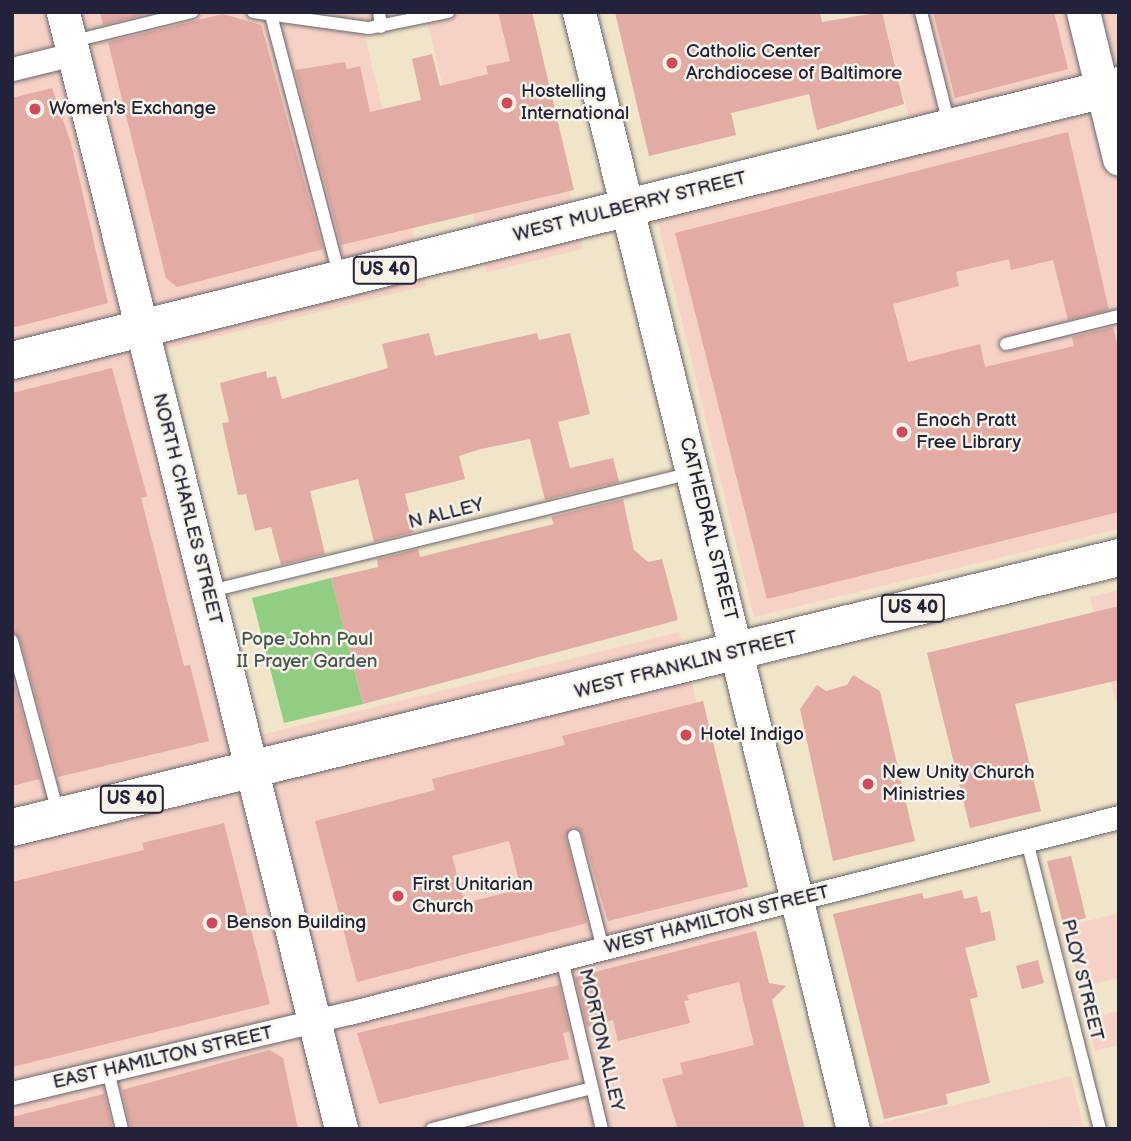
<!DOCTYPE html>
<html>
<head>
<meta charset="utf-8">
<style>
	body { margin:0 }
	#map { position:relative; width:1131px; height:1141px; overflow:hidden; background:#f0e4c9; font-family:"Balsamiq Sans",sans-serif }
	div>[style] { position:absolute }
	.built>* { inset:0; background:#f6d1c5 }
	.green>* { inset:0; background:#91ce84 }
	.building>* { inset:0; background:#e2aba3 }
	.roads { filter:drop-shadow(0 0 2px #6a666d) drop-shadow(0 0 2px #6a666d) }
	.lane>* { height:12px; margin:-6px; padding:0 6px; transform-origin:6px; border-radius:6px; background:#fff }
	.street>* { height:23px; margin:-11.5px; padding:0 11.5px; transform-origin:11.5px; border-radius:11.5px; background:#fff }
	.secondary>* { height:33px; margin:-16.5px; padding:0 16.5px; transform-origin:16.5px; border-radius:16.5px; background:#fff }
	.primary>* { height:37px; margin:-18.5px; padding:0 18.5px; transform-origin:18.5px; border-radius:18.5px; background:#fff }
	.dots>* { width:19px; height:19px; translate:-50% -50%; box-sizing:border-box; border:4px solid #f7f3e8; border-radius:50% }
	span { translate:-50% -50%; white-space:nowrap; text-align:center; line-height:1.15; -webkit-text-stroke:5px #f7f3e8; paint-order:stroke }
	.shield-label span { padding:2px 5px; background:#f7f3e8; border:2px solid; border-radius:5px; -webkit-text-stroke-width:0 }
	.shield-label { font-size:18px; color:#22223b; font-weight:700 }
	.poi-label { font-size:19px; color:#22223b }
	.left { translate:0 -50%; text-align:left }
	.street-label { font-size:19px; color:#22223b }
	.park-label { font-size:19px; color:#435651 }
	.frame { position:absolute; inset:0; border:14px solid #22223b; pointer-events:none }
</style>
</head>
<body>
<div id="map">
	<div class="built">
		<div style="clip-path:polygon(12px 12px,526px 12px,583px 249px,487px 272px,426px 16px,363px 29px,426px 286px,157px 351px,253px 737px,679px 632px,803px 1129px,12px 1129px)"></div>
		<div style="clip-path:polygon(882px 12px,1119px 12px,1119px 68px,910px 121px)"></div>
		<div style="clip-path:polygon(1119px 103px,1119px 529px,754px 617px,656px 215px)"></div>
		<div style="clip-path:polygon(1119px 590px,1119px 714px,1090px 597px)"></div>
		<div style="clip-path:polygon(1119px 913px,1119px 978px,1080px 987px,1064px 927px)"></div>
		<div style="clip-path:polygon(1119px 1011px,1119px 1045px,1095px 1051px,1086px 1019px)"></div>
		<div style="clip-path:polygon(1071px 1076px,1083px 1126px,869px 1129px,869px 1126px)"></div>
	</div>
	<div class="green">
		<div style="clip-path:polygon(331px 578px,363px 704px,284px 723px,252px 598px)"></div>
	</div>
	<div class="building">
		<div style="clip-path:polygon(100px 12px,154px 12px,103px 25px)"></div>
		<div style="clip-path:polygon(498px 12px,532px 12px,574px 190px,341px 245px,295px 70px,345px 62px,347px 69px,360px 66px,370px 112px,421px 100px,412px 59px,432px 54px,440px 86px,488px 74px,486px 66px,510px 61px)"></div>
		<div style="clip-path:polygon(615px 12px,820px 12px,822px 22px,882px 12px,904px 104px,817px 130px,809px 94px,731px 113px,736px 135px,649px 156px)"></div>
		<div style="clip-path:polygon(933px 12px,1054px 12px,1068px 69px,955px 98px)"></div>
		<div style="clip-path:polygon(223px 14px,261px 25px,323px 249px,177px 287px,166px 278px,108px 42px)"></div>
		<div style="clip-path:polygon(52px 88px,71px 143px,108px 303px,12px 328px,12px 98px)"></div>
		<div style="clip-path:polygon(1068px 132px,1109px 310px,1068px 320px,1053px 260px,1011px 270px,1009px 259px,956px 272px,959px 286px,893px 304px,908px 362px,980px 344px,985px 367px,1074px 346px,1072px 337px,1113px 327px,1119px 351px,1119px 512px,767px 599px,675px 233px)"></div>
		<div style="clip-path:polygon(429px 333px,435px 356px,537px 333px,539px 340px,570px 333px,590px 414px,558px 422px,570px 468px,613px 458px,619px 482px,545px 500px,530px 439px,481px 449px,459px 456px,465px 479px,405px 494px,414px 532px,374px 542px,358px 479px,310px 491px,325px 554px,281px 565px,271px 527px,255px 531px,246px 494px,238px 495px,222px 423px,229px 422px,220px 383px,266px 371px,267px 378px,276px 376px,282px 399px,388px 368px,382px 344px)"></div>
		<div style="clip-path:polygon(112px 368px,147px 496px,141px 498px,184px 666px,190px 665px,209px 741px,58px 777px,20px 639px,12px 632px,12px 393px)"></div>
		<div style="clip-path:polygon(623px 499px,634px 550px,648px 562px,662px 559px,678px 620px,363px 704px,331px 578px,378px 567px,377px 559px,418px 549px,420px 557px,554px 524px,551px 517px)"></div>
		<div style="clip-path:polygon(1119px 606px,1119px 680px,1015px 704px,1041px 811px,970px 828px,927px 653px)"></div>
		<div style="clip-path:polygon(853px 675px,880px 691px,915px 841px,833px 861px,800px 709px,817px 685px,826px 691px,847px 685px)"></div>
		<div style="clip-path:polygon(12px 676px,40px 779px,12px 786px)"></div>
		<div style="clip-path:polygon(evenodd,703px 701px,748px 887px,608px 921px,582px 834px,573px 827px,566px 838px,587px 923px,357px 982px,315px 821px,435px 790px,432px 779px,565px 745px,562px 736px,703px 701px,509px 841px,521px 889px,465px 903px,452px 856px,509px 841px)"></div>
		<div style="clip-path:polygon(224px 823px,270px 1004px,12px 1067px,12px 882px,144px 850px,142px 843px)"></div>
		<div style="clip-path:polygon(1071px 856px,1086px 918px,1063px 924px,1047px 861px)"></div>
		<div style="clip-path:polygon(962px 890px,964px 899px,977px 896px,981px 913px,990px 911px,996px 940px,965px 948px,978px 997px,970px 999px,990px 1083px,946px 1094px,948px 1104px,884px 1119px,833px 914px,922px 893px,924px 899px)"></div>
		<div style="clip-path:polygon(756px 931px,769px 983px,786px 986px,772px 1000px,805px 1129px,678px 1129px,662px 1079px,683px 1074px,680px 1063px,754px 1045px,739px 982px,687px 995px,689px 1000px,684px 1001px,690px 1023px,618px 1041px,613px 1020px,587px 1027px,575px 977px)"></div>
		<div style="clip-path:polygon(1038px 960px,1044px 983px,1022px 989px,1016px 966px)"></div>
		<div style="clip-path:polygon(559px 985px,570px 1031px,563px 1033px,569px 1059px,379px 1104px,357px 1033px)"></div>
		<div style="clip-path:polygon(270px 1050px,283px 1058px,298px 1129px,131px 1129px,122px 1090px)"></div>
		<div style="clip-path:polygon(104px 1094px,113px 1129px,12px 1129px,12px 1117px)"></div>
	</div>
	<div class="roads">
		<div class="lane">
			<div style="left:253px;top:12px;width:117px;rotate:7.9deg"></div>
			<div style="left:369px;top:28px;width:81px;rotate:-11.4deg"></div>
			<div style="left:379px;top:12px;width:15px;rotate:82deg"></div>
			<div style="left:921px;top:12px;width:115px;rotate:76deg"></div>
			<div style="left:271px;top:15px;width:268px;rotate:75.3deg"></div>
			<div style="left:70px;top:42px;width:126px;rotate:-13.8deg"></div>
			<div style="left:1006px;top:344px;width:116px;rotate:-13.9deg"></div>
			<div style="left:207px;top:592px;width:496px;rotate:-13.8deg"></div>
			<div style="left:12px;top:641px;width:178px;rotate:75deg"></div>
			<div style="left:574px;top:836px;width:117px;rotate:75.6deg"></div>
			<div style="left:1027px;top:841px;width:297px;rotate:75.8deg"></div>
			<div style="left:562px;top:959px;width:175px;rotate:76.8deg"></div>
			<div style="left:108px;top:1071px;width:60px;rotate:76.4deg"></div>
			<div style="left:432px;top:1129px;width:165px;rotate:-14.4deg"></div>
		</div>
		<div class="street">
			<div style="left:12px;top:69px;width:63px;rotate:-13.8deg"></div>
			<div style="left:12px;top:1093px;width:346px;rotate:-13.4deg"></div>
			<div style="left:349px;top:1013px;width:795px;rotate:-14.28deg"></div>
		</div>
		<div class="secondary">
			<div style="left:63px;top:12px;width:1151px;rotate:76.02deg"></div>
			<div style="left:579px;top:12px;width:1150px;rotate:76.22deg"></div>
			<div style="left:1083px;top:12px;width:151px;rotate:76.2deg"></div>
		</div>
		<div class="primary">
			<div style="left:12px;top:360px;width:1141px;rotate:-13.95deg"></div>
			<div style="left:12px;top:827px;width:1139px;rotate:-13.71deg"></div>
		</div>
	</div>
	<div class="dots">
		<div style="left:672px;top:63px;background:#d1495b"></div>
		<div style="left:507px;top:103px;background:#d1495b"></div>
		<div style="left:35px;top:109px;background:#d1495b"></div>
		<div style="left:902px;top:432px;background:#d1495b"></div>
		<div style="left:686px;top:735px;background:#d1495b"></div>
		<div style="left:868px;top:784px;background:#d1495b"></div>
		<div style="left:398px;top:896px;background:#d1495b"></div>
		<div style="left:212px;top:923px;background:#d1495b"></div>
	</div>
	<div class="shield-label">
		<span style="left:385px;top:270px">US 40</span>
		<span style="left:913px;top:608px">US 40</span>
		<span style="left:132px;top:799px">US 40</span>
	</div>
	<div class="poi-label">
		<span class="left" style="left:686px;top:63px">Catholic Center<br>Archdiocese of Baltimore</span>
		<span class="left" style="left:521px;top:103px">Hostelling<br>International</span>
		<span class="left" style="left:49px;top:109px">Women's Exchange</span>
		<span class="left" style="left:916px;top:432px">Enoch Pratt<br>Free Library</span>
		<span class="left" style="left:700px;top:735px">Hotel Indigo</span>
		<span class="left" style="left:882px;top:784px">New Unity Church<br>Ministries</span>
		<span class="left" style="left:412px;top:896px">First Unitarian<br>Church</span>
		<span class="left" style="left:226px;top:923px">Benson Building</span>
	</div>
	<div class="street-label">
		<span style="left:630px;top:207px;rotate:-14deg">WEST MULBERRY STREET</span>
		<span style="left:187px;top:509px;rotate:76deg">NORTH CHARLES STREET</span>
		<span style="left:446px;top:514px;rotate:-14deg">N ALLEY</span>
		<span style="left:708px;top:529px;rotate:76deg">CATHEDRAL STREET</span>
		<span style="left:686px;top:665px;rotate:-14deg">WEST FRANKLIN STREET</span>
		<span style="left:717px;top:920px;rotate:-14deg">WEST HAMILTON STREET</span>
		<span style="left:1082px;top:980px;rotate:76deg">PLOY STREET</span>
		<span style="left:601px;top:1040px;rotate:77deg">MORTON ALLEY</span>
		<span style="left:163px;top:1058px;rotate:-13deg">EAST HAMILTON STREET</span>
	</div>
	<div class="park-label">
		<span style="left:307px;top:651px">Pope John Paul<br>II Prayer Garden</span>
	</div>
	<div class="frame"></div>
</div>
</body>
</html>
